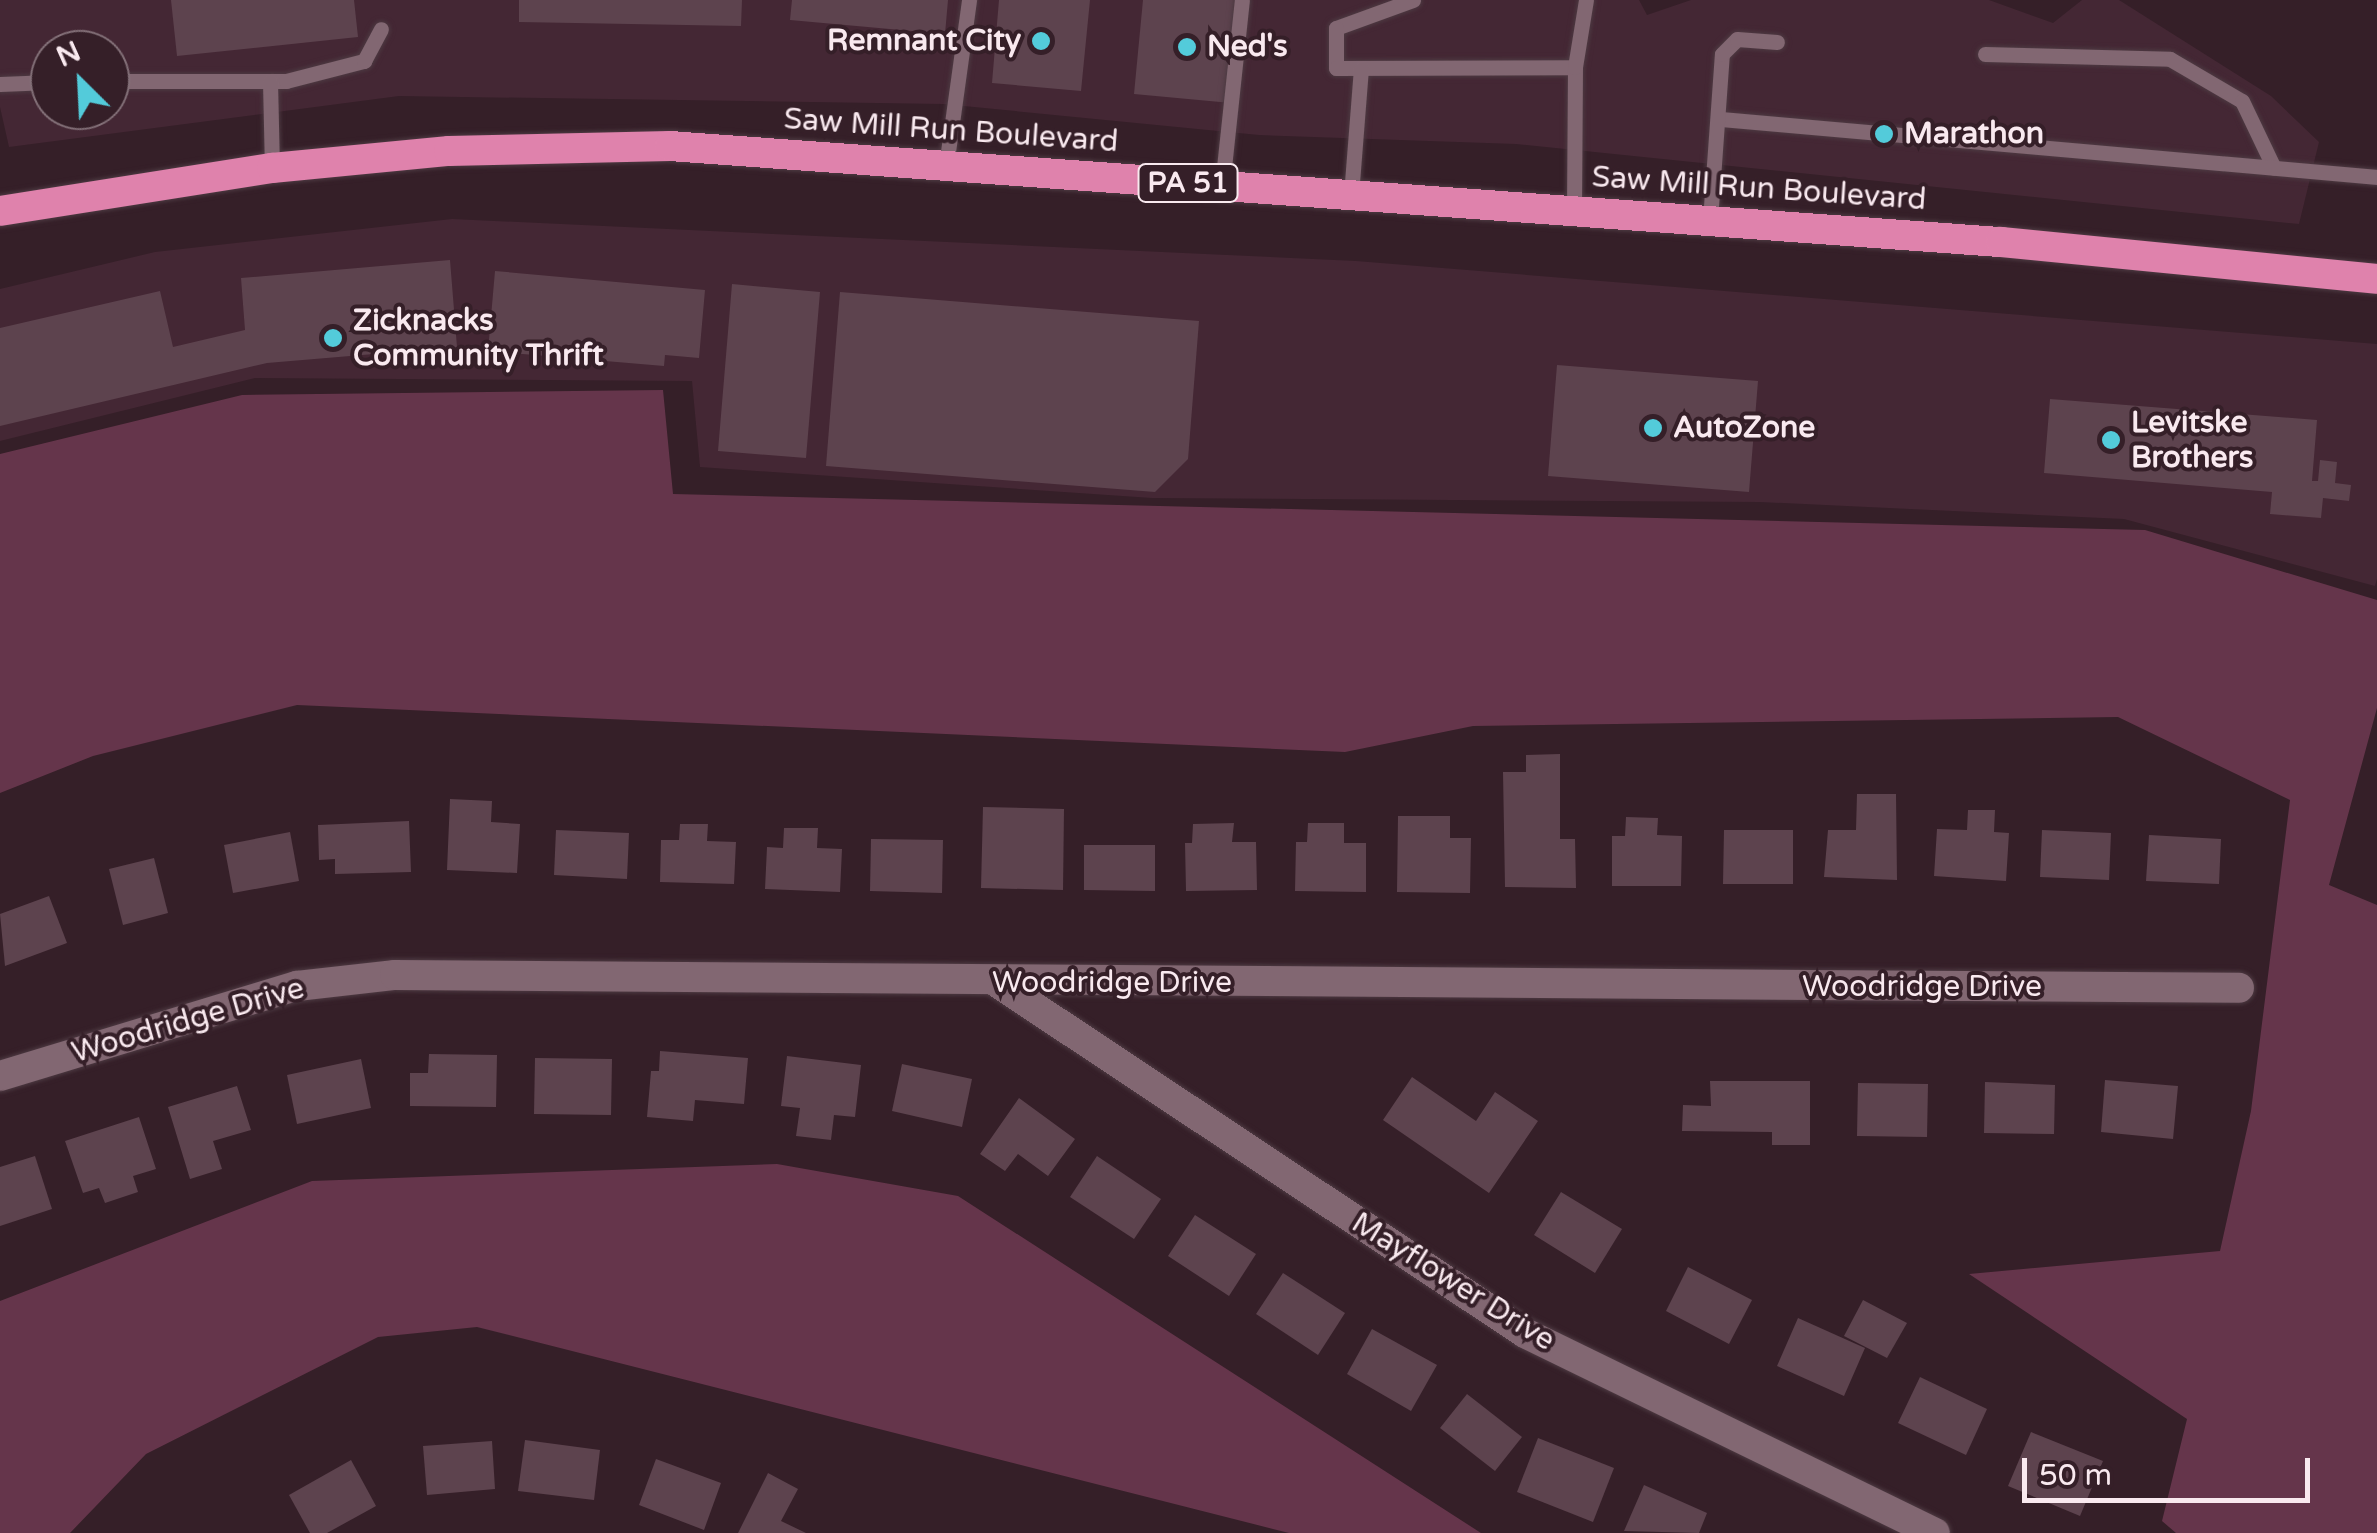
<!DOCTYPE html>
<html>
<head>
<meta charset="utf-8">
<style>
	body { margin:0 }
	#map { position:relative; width:2377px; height:1533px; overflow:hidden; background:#351f28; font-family:"Varela Round",sans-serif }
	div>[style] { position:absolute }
	.built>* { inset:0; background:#442734 }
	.green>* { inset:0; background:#65354b }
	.building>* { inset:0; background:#5d434e }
	.roads { filter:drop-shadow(0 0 2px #4d3a42) drop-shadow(0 0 2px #4d3a42) }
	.lane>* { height:15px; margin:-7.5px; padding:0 7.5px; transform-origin:7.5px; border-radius:7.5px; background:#826772 }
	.street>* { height:30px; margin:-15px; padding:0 15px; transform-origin:15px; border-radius:15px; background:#826772 }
	.highway>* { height:30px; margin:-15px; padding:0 15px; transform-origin:15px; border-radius:15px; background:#df82ac }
	.dots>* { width:28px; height:28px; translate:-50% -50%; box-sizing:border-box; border:5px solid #351f28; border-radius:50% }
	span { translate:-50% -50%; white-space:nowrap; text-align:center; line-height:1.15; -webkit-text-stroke:8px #351f28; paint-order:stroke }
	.shield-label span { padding:2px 8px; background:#351f28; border:2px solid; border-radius:8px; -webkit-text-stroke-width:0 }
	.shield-label { font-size:28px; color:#f9e9ef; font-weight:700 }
	.poi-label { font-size:30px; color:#f9e9ef; font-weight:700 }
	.right { translate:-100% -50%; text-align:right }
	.left { translate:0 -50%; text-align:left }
	.street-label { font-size:30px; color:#f9e9ef }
	.north { position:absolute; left:30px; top:30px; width:100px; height:100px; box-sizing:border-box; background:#351f28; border:2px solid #837078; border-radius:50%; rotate:336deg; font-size:28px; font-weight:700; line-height:40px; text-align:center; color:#f9e9ef }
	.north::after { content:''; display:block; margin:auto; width:35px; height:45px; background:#53cbda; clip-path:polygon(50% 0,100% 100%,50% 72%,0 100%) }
	.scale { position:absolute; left:2022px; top:1458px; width:288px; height:45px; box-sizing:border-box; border:5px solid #f9e9ef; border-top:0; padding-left:12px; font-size:30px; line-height:35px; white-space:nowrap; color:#f9e9ef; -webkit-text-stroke:8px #351f28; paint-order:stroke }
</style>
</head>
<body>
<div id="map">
	<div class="built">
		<div style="clip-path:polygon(evenodd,0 0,1639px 0,1647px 15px,1691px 0,1989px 0,2053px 23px,2082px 0,2119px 0,2271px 96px,2319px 142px,2299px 224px,1516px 144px,1259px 135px,943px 104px,399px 96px,9px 147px,0 107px,0 0,50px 50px,110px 50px,110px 110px,50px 110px,50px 50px)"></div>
		<div style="clip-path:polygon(452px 219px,1356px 261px,2377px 344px,2377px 579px,2375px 586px,2124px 519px,1760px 502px,1152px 498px,700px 467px,692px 381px,255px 378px,0 441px,0 289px,155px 252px)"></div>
	</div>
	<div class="green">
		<div style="clip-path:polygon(663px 390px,673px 494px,2145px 530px,2377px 600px,2377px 708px,2329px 885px,2377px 905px,2377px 1533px,2176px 1533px,2162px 1521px,2187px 1419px,1969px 1274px,2220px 1251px,2251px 1111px,2290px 800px,2118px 717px,1473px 726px,1345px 752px,297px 705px,93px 756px,0 793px,0 454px,242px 395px)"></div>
		<div style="clip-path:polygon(777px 1164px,958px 1196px,1481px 1533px,1289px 1533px,477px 1327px,378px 1337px,146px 1454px,70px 1533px,0 1533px,0 1301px,312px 1181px)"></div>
	</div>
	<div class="building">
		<div style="clip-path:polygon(171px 0,354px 0,358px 37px,177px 56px)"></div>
		<div style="clip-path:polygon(519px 0,742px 0,741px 26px,519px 22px)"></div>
		<div style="clip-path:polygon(792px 0,948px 0,945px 34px,790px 20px)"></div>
		<div style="clip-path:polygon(999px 0,1090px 0,1081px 91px,992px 83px)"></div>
		<div style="clip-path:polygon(1143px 0,1240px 0,1231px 103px,1134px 94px)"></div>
		<div style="clip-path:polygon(450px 260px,457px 347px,267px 363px,0 426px,0 328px,160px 291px,173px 347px,245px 330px,241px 278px)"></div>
		<div style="clip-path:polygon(495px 271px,705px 290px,699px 358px,665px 355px,664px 366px,488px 351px)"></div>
		<div style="clip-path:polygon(732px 284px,820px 292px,806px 458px,718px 451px)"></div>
		<div style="clip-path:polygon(840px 292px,1199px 321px,1188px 459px,1155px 492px,826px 466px)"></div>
		<div style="clip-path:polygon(1557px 365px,1758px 381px,1749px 492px,1548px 476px)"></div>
		<div style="clip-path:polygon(2050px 399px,2317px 420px,2312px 481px,2318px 481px,2320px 460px,2337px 462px,2335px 483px,2351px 485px,2349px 501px,2323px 498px,2321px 518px,2270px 514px,2272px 492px,2044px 473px)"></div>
		<div style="clip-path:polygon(1560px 754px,1560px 839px,1575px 839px,1576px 888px,1505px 887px,1503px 772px,1526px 772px,1526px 755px)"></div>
		<div style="clip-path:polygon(1857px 794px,1896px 794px,1897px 880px,1824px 877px,1828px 830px,1856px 830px)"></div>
		<div style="clip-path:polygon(450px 799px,492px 801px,491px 822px,520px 824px,517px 873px,447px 870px)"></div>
		<div style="clip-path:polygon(983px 807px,1064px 809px,1063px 890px,981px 888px)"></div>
		<div style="clip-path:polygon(1968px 810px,1995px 810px,1994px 832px,2009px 833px,2006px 881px,1934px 876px,1937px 829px,1967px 830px)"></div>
		<div style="clip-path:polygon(1398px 816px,1450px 816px,1450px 838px,1471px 838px,1470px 893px,1397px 892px)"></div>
		<div style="clip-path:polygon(1626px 817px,1658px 818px,1657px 835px,1682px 836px,1681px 886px,1612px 886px,1612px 836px,1625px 836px)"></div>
		<div style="clip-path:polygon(409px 821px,411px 872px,335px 874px,335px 859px,319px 860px,318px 825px)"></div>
		<div style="clip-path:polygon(1234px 823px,1232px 842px,1256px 842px,1257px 890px,1186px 891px,1185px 843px,1192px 843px,1193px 824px)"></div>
		<div style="clip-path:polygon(1308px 823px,1344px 823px,1344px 843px,1366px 843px,1366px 892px,1295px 891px,1296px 842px,1307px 842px)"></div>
		<div style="clip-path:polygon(680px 824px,708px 824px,707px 841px,736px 842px,734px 884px,660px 882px,661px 840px,679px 840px)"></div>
		<div style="clip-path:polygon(784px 828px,818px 828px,817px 848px,842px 849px,840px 892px,765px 889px,767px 847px,783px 848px)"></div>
		<div style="clip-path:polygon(556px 830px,629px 833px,627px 879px,554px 875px)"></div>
		<div style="clip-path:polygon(1724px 830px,1793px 830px,1793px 884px,1723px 884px)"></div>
		<div style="clip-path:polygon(2042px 830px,2111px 833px,2109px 880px,2040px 877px)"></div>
		<div style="clip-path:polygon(290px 832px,299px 881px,233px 893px,224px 845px)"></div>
		<div style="clip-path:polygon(2149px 835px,2221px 839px,2219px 884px,2146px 881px)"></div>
		<div style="clip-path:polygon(871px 839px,943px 840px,942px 893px,870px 891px)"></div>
		<div style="clip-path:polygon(1084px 845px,1155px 845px,1155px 891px,1084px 890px)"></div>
		<div style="clip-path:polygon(154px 858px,168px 913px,123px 925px,109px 869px)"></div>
		<div style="clip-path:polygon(49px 896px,67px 943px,5px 966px,0 914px)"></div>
		<div style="clip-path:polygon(660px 1051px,748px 1058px,744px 1104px,695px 1100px,693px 1121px,647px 1117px,651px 1071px,659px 1071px)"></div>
		<div style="clip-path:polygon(429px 1054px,497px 1055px,496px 1107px,410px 1106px,410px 1073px,428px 1073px)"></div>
		<div style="clip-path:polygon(787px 1056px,861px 1065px,855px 1117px,834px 1115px,831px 1140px,796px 1136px,800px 1108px,781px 1106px)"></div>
		<div style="clip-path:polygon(535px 1058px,612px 1059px,611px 1115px,534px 1114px)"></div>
		<div style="clip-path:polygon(361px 1059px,371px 1108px,297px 1124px,287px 1075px)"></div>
		<div style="clip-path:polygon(902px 1064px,972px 1079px,962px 1127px,892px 1111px)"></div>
		<div style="clip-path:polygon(1412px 1077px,1476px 1121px,1495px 1092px,1538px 1121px,1489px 1193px,1383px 1120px)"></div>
		<div style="clip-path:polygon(2105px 1080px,2178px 1086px,2173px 1139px,2101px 1132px)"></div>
		<div style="clip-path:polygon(1710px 1081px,1810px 1081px,1810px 1145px,1772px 1145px,1772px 1132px,1682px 1131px,1683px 1105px,1711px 1106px)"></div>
		<div style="clip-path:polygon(1985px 1082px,2055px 1085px,2054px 1134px,1984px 1133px)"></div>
		<div style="clip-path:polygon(1858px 1083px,1928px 1084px,1927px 1137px,1857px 1136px)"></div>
		<div style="clip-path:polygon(237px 1086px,251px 1130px,213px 1141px,222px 1169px,190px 1179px,168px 1107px)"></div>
		<div style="clip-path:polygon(1019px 1098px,1075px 1139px,1048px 1176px,1018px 1154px,1005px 1171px,980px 1154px)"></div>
		<div style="clip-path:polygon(139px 1117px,156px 1169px,133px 1176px,138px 1192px,105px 1203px,99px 1188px,83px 1193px,65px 1141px)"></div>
		<div style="clip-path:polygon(35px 1156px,52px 1209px,0 1226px,0 1167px)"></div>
		<div style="clip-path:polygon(1097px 1156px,1161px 1199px,1134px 1239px,1070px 1197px)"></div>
		<div style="clip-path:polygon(1561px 1192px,1622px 1229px,1595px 1273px,1534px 1235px)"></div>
		<div style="clip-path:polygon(1195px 1215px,1256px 1254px,1229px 1296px,1168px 1256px)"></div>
		<div style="clip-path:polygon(1688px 1267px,1752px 1300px,1729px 1344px,1666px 1311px)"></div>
		<div style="clip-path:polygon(1283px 1273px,1345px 1313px,1318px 1355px,1256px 1314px)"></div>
		<div style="clip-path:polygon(1863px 1300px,1907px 1323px,1887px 1358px,1844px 1336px)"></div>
		<div style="clip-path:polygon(1798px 1318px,1865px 1348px,1844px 1396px,1777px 1366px)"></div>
		<div style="clip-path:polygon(1372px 1329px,1437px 1365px,1411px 1411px,1347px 1374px)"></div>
		<div style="clip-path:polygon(1920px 1377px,1987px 1409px,1966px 1455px,1898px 1423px)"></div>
		<div style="clip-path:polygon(1467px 1394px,1522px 1437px,1495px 1471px,1440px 1428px)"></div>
		<div style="clip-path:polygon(2031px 1432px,2103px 1461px,2080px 1516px,2008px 1486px)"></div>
		<div style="clip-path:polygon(1538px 1438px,1614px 1468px,1593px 1522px,1517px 1492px)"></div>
		<div style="clip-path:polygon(525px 1440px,600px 1450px,594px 1500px,518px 1491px)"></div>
		<div style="clip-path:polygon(492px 1441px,495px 1489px,427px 1495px,423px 1446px)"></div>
		<div style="clip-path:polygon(656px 1459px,721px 1483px,704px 1530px,639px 1505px)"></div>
		<div style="clip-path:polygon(351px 1460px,376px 1506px,327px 1533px,310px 1533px,289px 1495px)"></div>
		<div style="clip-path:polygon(768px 1473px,798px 1489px,781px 1521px,806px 1533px,738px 1533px)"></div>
		<div style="clip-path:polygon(1644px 1485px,1707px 1513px,1699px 1533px,1624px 1531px)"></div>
	</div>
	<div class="roads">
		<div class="lane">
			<div style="left:1413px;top:0;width:82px;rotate:160deg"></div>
			<div style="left:1336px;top:28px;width:40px;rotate:90deg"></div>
			<div style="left:1336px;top:68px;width:239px;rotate:-0.2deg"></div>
			<div style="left:1985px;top:54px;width:185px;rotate:1.5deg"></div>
			<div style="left:2170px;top:59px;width:83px;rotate:30.3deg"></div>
			<div style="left:2242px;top:101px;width:74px;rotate:64.5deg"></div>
			<div style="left:110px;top:81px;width:176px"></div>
			<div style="left:286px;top:81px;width:81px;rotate:-14.4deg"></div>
			<div style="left:364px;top:61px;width:36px;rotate:-62deg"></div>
			<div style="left:270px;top:81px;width:87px;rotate:88.7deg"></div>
			<div style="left:0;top:84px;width:50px;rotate:-2.3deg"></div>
			<div style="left:1721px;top:119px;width:659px;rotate:5.05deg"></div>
			<div style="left:946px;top:166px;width:168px;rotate:-82.1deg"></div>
			<div style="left:1222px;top:186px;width:187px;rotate:-83.9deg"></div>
			<div style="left:1351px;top:195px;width:127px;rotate:-85.5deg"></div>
			<div style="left:1574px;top:211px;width:144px;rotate:-89.6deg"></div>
			<div style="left:1575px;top:67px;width:68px;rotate:-80.7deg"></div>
			<div style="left:1710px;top:220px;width:166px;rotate:-85.9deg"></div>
			<div style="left:1722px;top:54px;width:21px;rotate:-45deg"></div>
			<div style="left:1737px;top:39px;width:40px;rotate:4.3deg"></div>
		</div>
		<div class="street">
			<div style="left:998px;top:983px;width:633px;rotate:33.59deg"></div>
			<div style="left:1525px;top:1333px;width:456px;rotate:26deg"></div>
			<div style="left:0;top:1076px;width:310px;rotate:-16.9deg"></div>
			<div style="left:297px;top:986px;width:99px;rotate:-6.4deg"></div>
			<div style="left:395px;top:975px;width:1844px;rotate:0.4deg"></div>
		</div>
		<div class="highway">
			<div style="left:0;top:211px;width:275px;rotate:-9deg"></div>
			<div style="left:272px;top:168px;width:178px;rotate:-5.5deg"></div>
			<div style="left:449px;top:151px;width:221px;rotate:-1.3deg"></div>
			<div style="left:670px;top:146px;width:1334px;rotate:4.13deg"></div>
			<div style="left:2001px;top:242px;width:378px;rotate:5.6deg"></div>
		</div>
	</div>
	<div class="dots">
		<div style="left:1041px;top:41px;background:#53cbda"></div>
		<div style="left:1187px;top:47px;background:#53cbda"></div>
		<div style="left:1884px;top:134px;background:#53cbda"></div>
		<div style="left:333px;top:338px;background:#53cbda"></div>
		<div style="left:1653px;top:428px;background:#53cbda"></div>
		<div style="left:2111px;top:440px;background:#53cbda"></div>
	</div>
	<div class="shield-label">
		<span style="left:1188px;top:183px">PA 51</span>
	</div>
	<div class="poi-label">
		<span class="right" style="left:1021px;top:41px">Remnant City</span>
		<span class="left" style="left:1207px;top:47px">Ned's</span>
		<span class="left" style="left:1904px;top:134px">Marathon</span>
		<span class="left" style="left:353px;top:338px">Zicknacks<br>Community Thrift</span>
		<span class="left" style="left:2131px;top:440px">Levitske<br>Brothers</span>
		<span class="left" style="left:1673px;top:428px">AutoZone</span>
	</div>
	<div class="street-label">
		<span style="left:951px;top:131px;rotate:4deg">Saw Mill Run Boulevard</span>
		<span style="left:1759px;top:189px;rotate:4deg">Saw Mill Run Boulevard</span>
		<span style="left:1112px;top:983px">Woodridge Drive</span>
		<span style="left:1922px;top:987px">Woodridge Drive</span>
		<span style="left:188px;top:1021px;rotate:-16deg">Woodridge Drive</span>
		<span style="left:1453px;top:1282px;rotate:32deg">Mayflower Drive</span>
	</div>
	<div class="north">N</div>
	<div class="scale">50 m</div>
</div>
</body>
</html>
